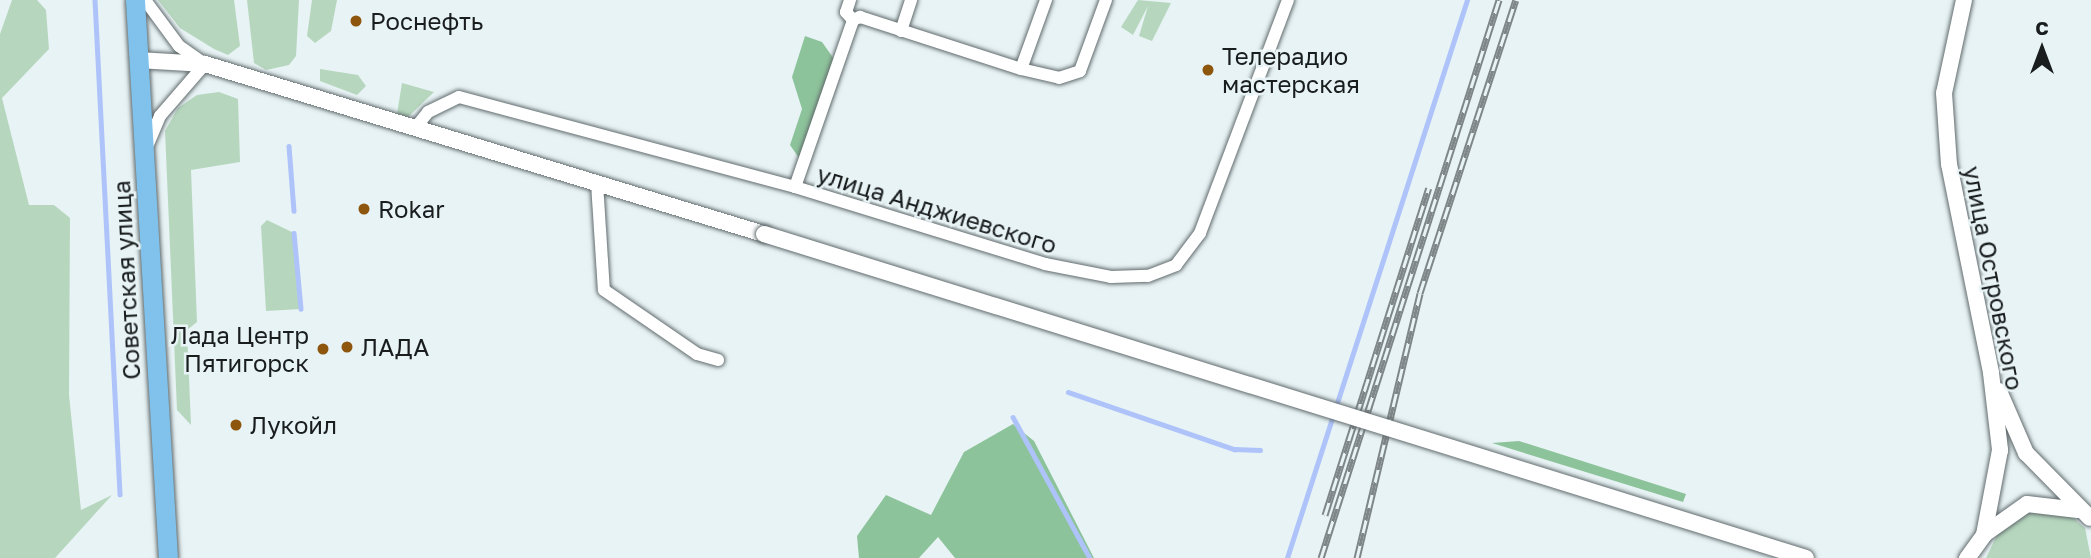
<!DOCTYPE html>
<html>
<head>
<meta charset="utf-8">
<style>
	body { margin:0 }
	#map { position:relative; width:2091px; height:558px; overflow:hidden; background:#e8f3f5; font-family:"Golos Text",sans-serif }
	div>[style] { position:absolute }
	.green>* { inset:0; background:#b6d7be }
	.forest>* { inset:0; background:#8dc39b }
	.stream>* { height:4.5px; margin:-2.25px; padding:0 2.25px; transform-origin:2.25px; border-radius:2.25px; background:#aec3f9 }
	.roads { filter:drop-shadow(0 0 2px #616b6d) drop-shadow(0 0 2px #616b6d) }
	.minor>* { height:12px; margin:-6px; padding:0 6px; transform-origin:6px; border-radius:6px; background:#fff }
	.tertiary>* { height:16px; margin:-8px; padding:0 8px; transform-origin:8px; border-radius:8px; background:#fff }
	.trunk>* { height:19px; margin:-9.5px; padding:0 9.5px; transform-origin:9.5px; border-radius:9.5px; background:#80c2eb }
	.rail>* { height:7px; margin-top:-3.5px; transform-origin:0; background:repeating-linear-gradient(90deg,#e8f3f5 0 13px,#7f8688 0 26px); box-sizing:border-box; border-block:2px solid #7f8688 }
	.bridges { filter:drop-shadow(0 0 2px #616b6d) drop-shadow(0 0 2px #616b6d) }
	.tertiary-bridge>* { height:16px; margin:-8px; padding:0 8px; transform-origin:8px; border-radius:8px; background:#fff }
	.dots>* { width:19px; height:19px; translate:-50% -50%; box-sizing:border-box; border:4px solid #e8f3f5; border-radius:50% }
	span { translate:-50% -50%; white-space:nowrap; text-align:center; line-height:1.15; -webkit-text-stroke:5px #e8f3f5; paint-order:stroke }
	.poi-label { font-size:24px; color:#191d1e }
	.left { translate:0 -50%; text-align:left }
	.right { translate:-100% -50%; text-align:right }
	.street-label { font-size:24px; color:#191d1e }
	.north { position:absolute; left:2007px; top:14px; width:70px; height:70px; -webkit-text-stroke:5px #e8f3f5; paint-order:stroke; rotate:0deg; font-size:19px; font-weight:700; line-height:28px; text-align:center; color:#191d1e }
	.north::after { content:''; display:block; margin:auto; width:24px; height:32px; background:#191d1e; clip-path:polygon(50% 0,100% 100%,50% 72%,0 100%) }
</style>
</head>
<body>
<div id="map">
	<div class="green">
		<div style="clip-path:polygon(12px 0,37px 0,46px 10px,49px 49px,2px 98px,29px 205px,54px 205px,70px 218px,69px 395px,81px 510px,112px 495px,55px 558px,0 558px,0 34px)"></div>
		<div style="clip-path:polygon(158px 0,234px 0,240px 46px,228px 55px,214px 49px,180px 28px)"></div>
		<div style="clip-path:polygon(247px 0,299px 0,296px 56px,289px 65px,266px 70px,254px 63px)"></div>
		<div style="clip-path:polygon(312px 0,337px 0,331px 31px,315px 43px,307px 36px)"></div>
		<div style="clip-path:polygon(1138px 0,1171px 3px,1152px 41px,1139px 36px,1148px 6px,1133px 35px,1121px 27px)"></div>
		<div style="clip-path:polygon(320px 69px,358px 75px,366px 86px,357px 95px,320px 81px)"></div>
		<div style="clip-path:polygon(402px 83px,434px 92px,407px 118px,397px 114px)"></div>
		<div style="clip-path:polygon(219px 92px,238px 99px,240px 162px,191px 170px,197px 322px,187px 330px,191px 425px,177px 410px,165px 131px,178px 108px,197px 95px)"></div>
		<div style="clip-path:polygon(267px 220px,294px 233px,301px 309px,266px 311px,261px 226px)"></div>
		<div style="clip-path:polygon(2035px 509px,2071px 516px,2085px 528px,2091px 558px,1986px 558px,2002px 525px)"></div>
	</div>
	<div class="forest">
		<div style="clip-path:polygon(805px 36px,822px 42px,834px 59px,799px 158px,790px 145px,802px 109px,792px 77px)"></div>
		<div style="clip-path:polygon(1013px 424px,1034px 441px,1094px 558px,955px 558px,938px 537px,919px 558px,859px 558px,857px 536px,886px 495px,931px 515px,964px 452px)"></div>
		<div style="clip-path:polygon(1519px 441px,1686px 494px,1683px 502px,1492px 443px)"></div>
	</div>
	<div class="stream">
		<div style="left:95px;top:0;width:495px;rotate:87.1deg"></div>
		<div style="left:289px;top:146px;width:65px;rotate:85.6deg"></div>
		<div style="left:294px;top:233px;width:76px;rotate:84.7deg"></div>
		<div style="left:1068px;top:392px;width:176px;rotate:19deg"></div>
		<div style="left:1234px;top:449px;width:26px;rotate:2deg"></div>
		<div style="left:1013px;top:417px;width:161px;rotate:61.4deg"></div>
		<div style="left:1287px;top:558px;width:586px;rotate:-72.12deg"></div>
	</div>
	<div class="roads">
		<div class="minor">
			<div style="left:145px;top:0;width:57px;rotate:53.5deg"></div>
			<div style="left:179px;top:46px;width:32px;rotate:35deg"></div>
			<div style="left:205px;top:64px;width:69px;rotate:130.9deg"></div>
			<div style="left:160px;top:116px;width:33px;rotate:113deg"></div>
			<div style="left:850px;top:0;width:13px;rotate:108deg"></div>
			<div style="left:846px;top:12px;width:11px;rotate:49deg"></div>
			<div style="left:1046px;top:0;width:73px;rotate:109.9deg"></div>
			<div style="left:1021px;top:69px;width:39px;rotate:13deg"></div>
			<div style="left:1059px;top:78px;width:22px;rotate:-18deg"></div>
			<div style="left:1080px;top:71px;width:76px;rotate:-69.9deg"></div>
			<div style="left:901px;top:31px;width:33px;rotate:-72deg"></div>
			<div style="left:416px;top:127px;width:19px;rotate:-51deg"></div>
			<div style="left:428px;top:112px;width:34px;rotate:-26deg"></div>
			<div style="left:459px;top:97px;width:348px;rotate:15deg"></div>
			<div style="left:795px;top:187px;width:262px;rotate:17.1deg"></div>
			<div style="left:1045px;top:264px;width:67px;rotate:11.1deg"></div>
			<div style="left:1111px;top:277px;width:37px;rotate:-2deg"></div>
			<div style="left:1148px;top:276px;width:30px;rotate:-21deg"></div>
			<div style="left:1176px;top:265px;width:40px;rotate:-53deg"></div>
			<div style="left:1200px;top:233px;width:249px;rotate:-69.3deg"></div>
			<div style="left:597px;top:183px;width:107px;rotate:86.3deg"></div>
			<div style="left:604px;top:290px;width:113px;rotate:34.5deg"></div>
			<div style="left:697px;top:354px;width:22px;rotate:16deg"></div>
			<div style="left:795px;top:187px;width:177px;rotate:-70.8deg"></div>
			<div style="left:853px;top:20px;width:8px;rotate:-23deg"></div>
			<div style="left:860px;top:17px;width:169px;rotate:17.9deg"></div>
		</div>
		<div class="tertiary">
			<div style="left:1964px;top:0;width:95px;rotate:102.1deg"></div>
			<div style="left:1944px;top:93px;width:71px;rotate:86deg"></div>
			<div style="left:1949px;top:164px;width:213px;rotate:78.6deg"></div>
			<div style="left:1991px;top:373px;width:78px;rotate:83.3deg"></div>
			<div style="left:2000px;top:450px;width:86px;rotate:100.7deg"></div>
			<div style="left:1984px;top:535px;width:29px;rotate:126deg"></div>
			<div style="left:138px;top:60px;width:67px;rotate:3.4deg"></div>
			<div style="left:205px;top:64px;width:584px;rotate:16.92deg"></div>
			<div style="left:1999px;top:391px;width:68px;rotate:66.5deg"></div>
			<div style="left:2026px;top:453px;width:91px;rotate:45.4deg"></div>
			<div style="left:1986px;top:533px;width:50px;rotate:-35.3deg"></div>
			<div style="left:2027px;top:504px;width:51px;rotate:6.7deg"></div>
		</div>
		<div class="trunk">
			<div style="left:135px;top:0;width:559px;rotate:86.62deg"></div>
		</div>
	</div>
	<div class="rail">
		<div style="left:1325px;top:515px;width:343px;rotate:-72.4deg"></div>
		<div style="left:1321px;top:558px;width:586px;rotate:-72.31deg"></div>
		<div style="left:1357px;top:558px;width:272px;rotate:-76.6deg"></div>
		<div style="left:1420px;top:293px;width:308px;rotate:-71.9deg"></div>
	</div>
	<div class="bridges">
		<div class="tertiary-bridge">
			<div style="left:764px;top:234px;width:1091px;rotate:17.27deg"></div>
		</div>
	</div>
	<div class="dots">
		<div style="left:356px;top:21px;background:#8e560d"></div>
		<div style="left:1208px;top:70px;background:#8e560d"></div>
		<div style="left:364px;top:209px;background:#8e560d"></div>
		<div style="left:347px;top:347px;background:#8e560d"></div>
		<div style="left:323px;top:349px;background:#8e560d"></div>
		<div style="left:236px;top:425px;background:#8e560d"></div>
	</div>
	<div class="poi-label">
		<span class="left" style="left:370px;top:21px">Роснефть</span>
		<span class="left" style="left:1222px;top:70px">Телерадио<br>мастерская</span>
		<span class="left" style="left:378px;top:209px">Rokar</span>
		<span class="right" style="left:309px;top:349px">Лада Центр<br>Пятигорск</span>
		<span class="left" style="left:361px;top:347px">ЛАДА</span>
		<span class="left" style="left:250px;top:425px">Лукойл</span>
	</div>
	<div class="street-label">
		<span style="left:937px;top:209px;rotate:17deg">улица Анджиевского</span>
		<span style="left:1994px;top:278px;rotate:79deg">улица Островского</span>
		<span style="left:126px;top:280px;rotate:-93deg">Советская улица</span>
	</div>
	<div class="north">С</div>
</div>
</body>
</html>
